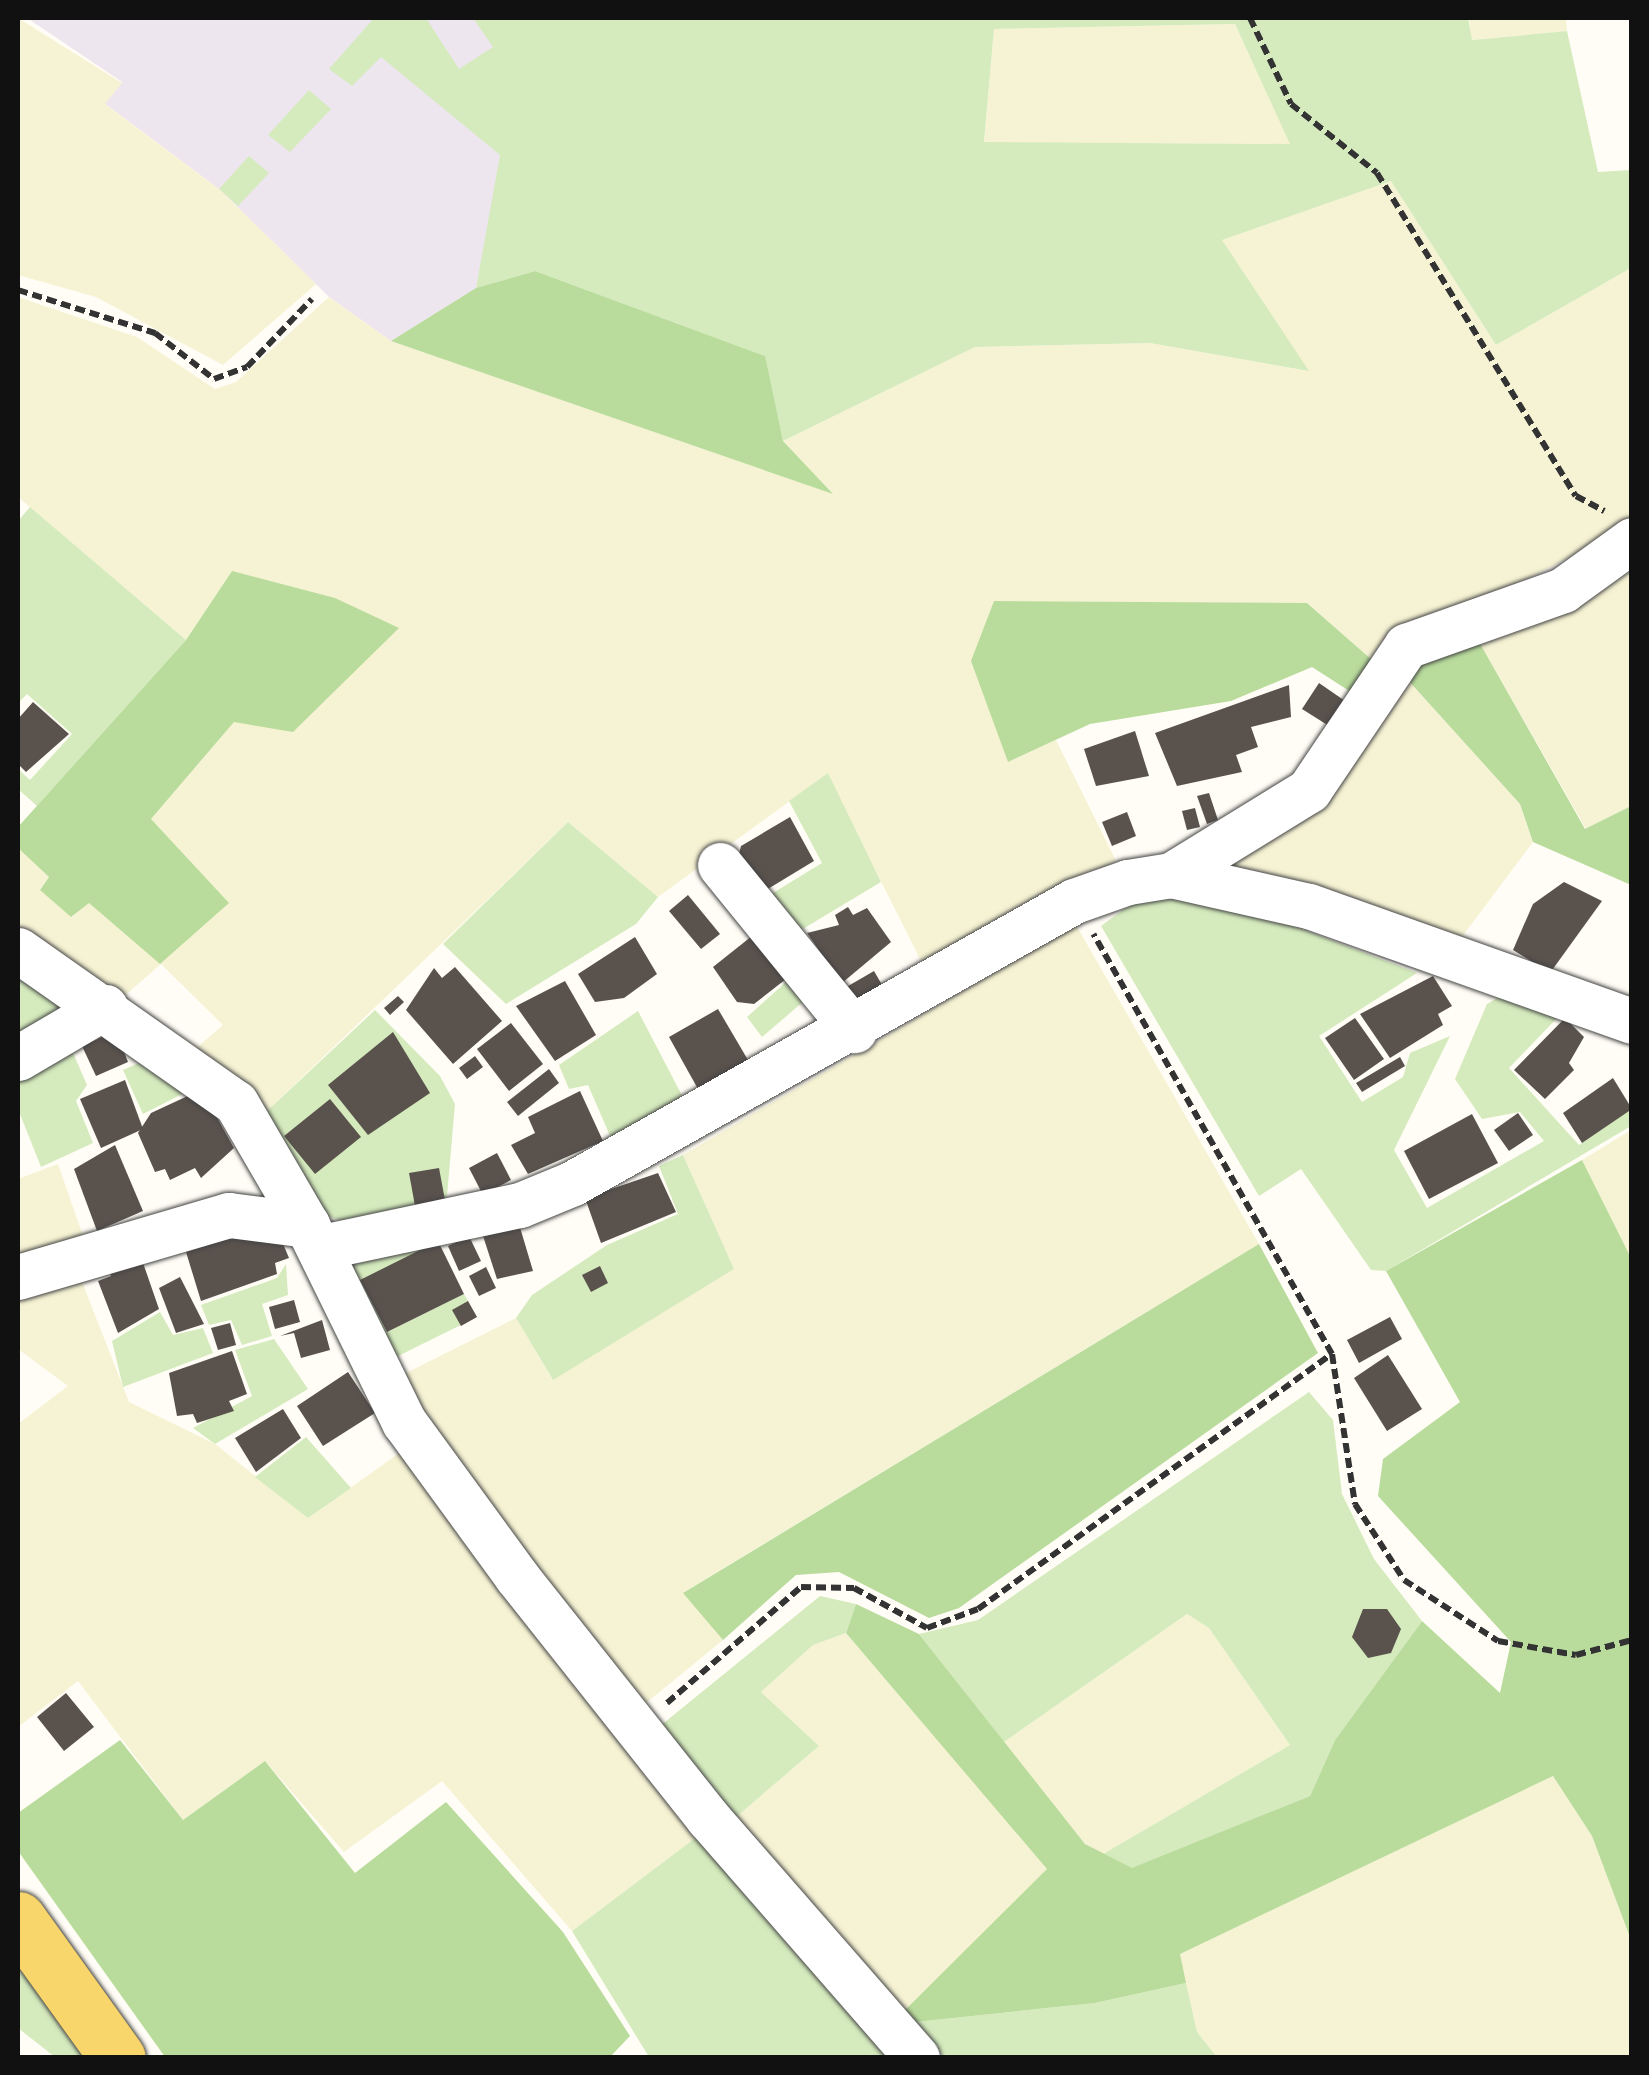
<!DOCTYPE html>
<html>
<head>
<meta charset="utf-8">
<style>
	body { margin:0 }
	#map { position:relative; width:1649px; height:2075px; overflow:hidden; background:#fffdf5; font-family:"Libre Baskerville",serif }
	div>[style] { position:absolute }
	.industrial>* { inset:0; background:#eee6ef }
	.farmland>* { inset:0; background:#f6f3d4 }
	.green>* { inset:0; background:#d5ebbd }
	.forest>* { inset:0; background:#b9dc9c }
	.building>* { inset:0; background:#5a524d }
	.path>* { height:6px; margin-top:-3px; transform-origin:0; background:repeating-linear-gradient(90deg,#333 0 10px,transparent 0 15px) }
	.roads { filter:drop-shadow(0 0 2px #444) drop-shadow(0 0 2px #444) }
	.minor>* { height:45px; margin:-22.5px; padding:0 22.5px; transform-origin:22.5px; border-radius:22.5px; background:#fff }
	.major>* { height:55px; margin:-27.5px; padding:0 27.5px; transform-origin:27.5px; border-radius:27.5px; background:#f9d66b }
	span { translate:-50% -50%; white-space:nowrap; text-align:center; line-height:1.15; -webkit-text-stroke:10px #fff; paint-order:stroke }
	.frame { position:absolute; inset:0; border:20px solid #111; pointer-events:none }
</style>
</head>
<body>
<div id="map">
	<div class="industrial">
		<div style="clip-path:polygon(27px 18px,531px 18px,476px 288px,391px 341px,329px 297px,219px 189px,104px 103px,122px 82px)"></div>
	</div>
	<div class="farmland">
		<div style="clip-path:polygon(18px 18px,122px 83px,105px 104px,219px 189px,316px 284px,223px 365px,96px 297px,18px 275px)"></div>
		<div style="clip-path:polygon(1469px 18px,1566px 18px,1567px 31px,1471px 40px)"></div>
		<div style="clip-path:polygon(1235px 24px,1291px 144px,984px 143px,994px 29px)"></div>
		<div style="clip-path:polygon(1391px 181px,1496px 345px,1631px 268px,1631px 525px,1372px 660px,1307px 603px,1008px 762px,1056px 740px,1116px 861px,924px 967px,827px 774px,658px 897px,568px 822px,266px 1112px,191px 1053px,223px 1025px,161px 964px,122px 998px,18px 931px,18px 848px,49px 877px,40px 889px,72px 917px,88px 902px,160px 963px,151px 819px,234px 722px,232px 571px,186px 640px,18px 497px,18px 297px,137px 337px,215px 389px,236px 382px,329px 297px,391px 341px,831px 493px,783px 441px,975px 347px,1150px 343px,1308px 371px,1221px 240px)"></div>
		<div style="clip-path:polygon(1631px 562px,1631px 806px,1586px 829px,1478px 640px,1607px 587px)"></div>
		<div style="clip-path:polygon(1407px 679px,1520px 804px,1533px 842px,1458px 942px,1234px 866px,1231px 851px)"></div>
		<div style="clip-path:polygon(1076px 925px,1259px 1244px,684px 1592px,723px 1640px,640px 1708px,394px 1379px,516px 1318px,552px 1379px,734px 1269px,683px 1155px)"></div>
		<div style="clip-path:polygon(1631px 1130px,1631px 1258px,1582px 1160px)"></div>
		<div style="clip-path:polygon(58px 1164px,84px 1239px,18px 1261px,18px 1179px)"></div>
		<div style="clip-path:polygon(79px 1274px,129px 1402px,215px 1444px,308px 1518px,405px 1449px,702px 1833px,572px 1931px,442px 1781px,344px 1852px,265px 1761px,183px 1820px,78px 1681px,18px 1727px,18px 1424px,68px 1386px,18px 1349px,18px 1293px)"></div>
		<div style="clip-path:polygon(1187px 1614px,1209px 1628px,1290px 1745px,1103px 1854px,1085px 1844px,1004px 1742px)"></div>
		<div style="clip-path:polygon(846px 1633px,1048px 1869px,903px 2012px,728px 1824px,819px 1746px,761px 1692px,813px 1645px)"></div>
		<div style="clip-path:polygon(1553px 1776px,1592px 1836px,1631px 1940px,1631px 2057px,1217px 2057px,1197px 2032px,1179px 1954px)"></div>
	</div>
	<div class="green">
		<div style="clip-path:polygon(evenodd,374px 18px,426px 18px,459px 69px,493px 47px,473px 18px,1468px 18px,1472px 40px,1567px 31px,1598px 172px,1631px 170px,1631px 268px,1496px 345px,1391px 181px,1222px 240px,1309px 371px,1150px 343px,975px 347px,783px 441px,764px 356px,535px 271px,476px 288px,500px 155px,381px 57px,352px 86px,329px 69px,374px 18px,1235px 24px,1290px 144px,984px 142px,994px 29px,1235px 24px)"></div>
		<div style="clip-path:polygon(309px 90px,331px 109px,290px 152px,268px 135px)"></div>
		<div style="clip-path:polygon(249px 156px,269px 173px,238px 206px,219px 189px)"></div>
		<div style="clip-path:polygon(30px 507px,186px 640px,37px 806px,18px 789px,18px 769px,30px 780px,72px 734px,27px 694px,18px 703px,18px 521px)"></div>
		<div style="clip-path:polygon(828px 773px,881px 882px,796px 933px,768px 896px,822px 863px,789px 801px)"></div>
		<div style="clip-path:polygon(568px 822px,658px 897px,636px 924px,506px 1004px,443px 944px)"></div>
		<div style="clip-path:polygon(1146px 893px,1208px 893px,1417px 973px,1319px 1036px,1362px 1102px,1403px 1077px,1410px 1053px,1450px 1036px,1394px 1150px,1427px 1208px,1544px 1141px,1520px 1112px,1482px 1119px,1455px 1079px,1487px 1004px,1501px 996px,1558px 1017px,1509px 1068px,1579px 1145px,1631px 1109px,1631px 1126px,1386px 1271px,1371px 1270px,1301px 1169px,1259px 1196px,1101px 926px)"></div>
		<div style="clip-path:polygon(18px 967px,73px 1005px,18px 1044px)"></div>
		<div style="clip-path:polygon(796px 973px,810px 996px,762px 1037px,747px 1017px)"></div>
		<div style="clip-path:polygon(375px 1010px,440px 1076px,455px 1104px,446px 1207px,354px 1224px,322px 1215px,266px 1112px)"></div>
		<div style="clip-path:polygon(638px 1011px,688px 1107px,614px 1145px,588px 1085px,569px 1089px,559px 1065px)"></div>
		<div style="clip-path:polygon(70px 1046px,87px 1085px,76px 1101px,93px 1143px,41px 1167px,18px 1109px,18px 1070px)"></div>
		<div style="clip-path:polygon(150px 1058px,192px 1089px,143px 1114px,123px 1070px)"></div>
		<div style="clip-path:polygon(683px 1155px,734px 1269px,553px 1380px,516px 1318px,532px 1295px,607px 1245px,678px 1214px,659px 1166px)"></div>
		<div style="clip-path:polygon(438px 1241px,361px 1281px,387px 1332px,464px 1294px,477px 1317px,390px 1360px,346px 1263px)"></div>
		<div style="clip-path:polygon(286px 1264px,288px 1295px,262px 1304px,272px 1336px,242px 1345px,231px 1320px,209px 1325px,201px 1305px,277px 1278px)"></div>
		<div style="clip-path:polygon(160px 1312px,173px 1335px,203px 1328px,213px 1353px,123px 1387px,112px 1341px)"></div>
		<div style="clip-path:polygon(274px 1339px,308px 1389px,215px 1444px,193px 1428px,252px 1396px,235px 1350px)"></div>
		<div style="clip-path:polygon(1309px 1392px,1333px 1420px,1342px 1494px,1374px 1559px,1422px 1621px,1335px 1740px,1310px 1796px,1132px 1869px,1103px 1854px,1290px 1745px,1209px 1628px,1187px 1614px,1004px 1742px,919px 1634px,978px 1620px)"></div>
		<div style="clip-path:polygon(306px 1437px,351px 1488px,308px 1518px,255px 1477px)"></div>
		<div style="clip-path:polygon(820px 1596px,856px 1604px,846px 1633px,813px 1645px,761px 1692px,819px 1746px,728px 1824px,654px 1731px)"></div>
		<div style="clip-path:polygon(702px 1833px,899px 2057px,649px 2057px,572px 1931px)"></div>
		<div style="clip-path:polygon(18px 1959px,88px 2057px,55px 2057px,18px 2028px)"></div>
		<div style="clip-path:polygon(1186px 1983px,1197px 2032px,1217px 2057px,944px 2057px,915px 2022px,1095px 2003px)"></div>
	</div>
	<div class="forest">
		<div style="clip-path:polygon(535px 271px,765px 356px,783px 441px,833px 494px,391px 341px,476px 288px)"></div>
		<div style="clip-path:polygon(232px 571px,335px 598px,399px 628px,293px 732px,234px 722px,151px 819px,229px 903px,160px 964px,89px 903px,71px 917px,40px 890px,49px 877px,18px 848px,18px 827px,186px 640px)"></div>
		<div style="clip-path:polygon(994px 601px,1307px 603px,1372px 660px,1354px 694px,1312px 667px,1231px 701px,1090px 724px,1008px 762px,971px 661px)"></div>
		<div style="clip-path:polygon(1478px 640px,1585px 829px,1631px 806px,1631px 885px,1533px 842px,1520px 804px,1407px 679px,1425px 660px)"></div>
		<div style="clip-path:polygon(1582px 1160px,1631px 1258px,1631px 1940px,1592px 1836px,1553px 1776px,1180px 1954px,1186px 1983px,1095px 2003px,915px 2022px,903px 2012px,1047px 1869px,846px 1633px,856px 1604px,919px 1634px,1085px 1844px,1132px 1868px,1310px 1796px,1335px 1740px,1422px 1621px,1500px 1693px,1511px 1642px,1378px 1496px,1383px 1459px,1460px 1402px,1386px 1271px)"></div>
		<div style="clip-path:polygon(1259px 1244px,1318px 1353px,959px 1608px,929px 1618px,839px 1572px,796px 1575px,723px 1640px,683px 1593px)"></div>
		<div style="clip-path:polygon(120px 1740px,183px 1820px,265px 1761px,355px 1873px,446px 1802px,563px 1932px,630px 2036px,609px 2058px,165px 2057px,18px 1851px,18px 1813px)"></div>
	</div>
	<div class="building">
		<div style="clip-path:polygon(1319px 683px,1348px 703px,1329px 726px,1302px 709px)"></div>
		<div style="clip-path:polygon(1289px 685px,1291px 717px,1251px 727px,1258px 747px,1236px 755px,1242px 772px,1177px 786px,1155px 733px)"></div>
		<div style="clip-path:polygon(33px 702px,69px 734px,26px 772px,18px 764px,18px 719px)"></div>
		<div style="clip-path:polygon(1135px 731px,1149px 776px,1096px 786px,1084px 749px)"></div>
		<div style="clip-path:polygon(1209px 793px,1218px 820px,1207px 824px,1197px 796px)"></div>
		<div style="clip-path:polygon(1195px 808px,1200px 827px,1187px 830px,1182px 811px)"></div>
		<div style="clip-path:polygon(1127px 812px,1136px 836px,1112px 846px,1102px 822px)"></div>
		<div style="clip-path:polygon(790px 817px,814px 861px,761px 893px,738px 858px,741px 846px)"></div>
		<div style="clip-path:polygon(1564px 882px,1602px 901px,1550px 973px,1513px 950px,1533px 904px)"></div>
		<div style="clip-path:polygon(688px 895px,720px 934px,701px 949px,669px 911px)"></div>
		<div style="clip-path:polygon(848px 907px,853px 915px,867px 908px,891px 942px,842px 983px,807px 933px,839px 925px,835px 915px)"></div>
		<div style="clip-path:polygon(757px 932px,786px 979px,754px 1004px,737px 1002px,713px 967px)"></div>
		<div style="clip-path:polygon(635px 937px,657px 974px,624px 998px,595px 1002px,578px 974px)"></div>
		<div style="clip-path:polygon(455px 967px,502px 1021px,453px 1064px,406px 1010px,434px 968px,442px 978px)"></div>
		<div style="clip-path:polygon(874px 971px,885px 990px,855px 1008px,843px 989px)"></div>
		<div style="clip-path:polygon(1433px 976px,1452px 1006px,1438px 1014px,1443px 1025px,1390px 1058px,1360px 1014px)"></div>
		<div style="clip-path:polygon(565px 981px,596px 1035px,555px 1061px,516px 1006px)"></div>
		<div style="clip-path:polygon(398px 996px,404px 1002px,390px 1015px,384px 1008px)"></div>
		<div style="clip-path:polygon(718px 1009px,748px 1060px,698px 1089px,669px 1037px)"></div>
		<div style="clip-path:polygon(1355px 1018px,1384px 1059px,1354px 1080px,1325px 1038px)"></div>
		<div style="clip-path:polygon(1565px 1018px,1584px 1037px,1569px 1063px,1574px 1070px,1545px 1099px,1514px 1070px)"></div>
		<div style="clip-path:polygon(511px 1023px,543px 1064px,509px 1091px,477px 1049px)"></div>
		<div style="clip-path:polygon(116px 1031px,128px 1062px,96px 1076px,82px 1046px)"></div>
		<div style="clip-path:polygon(393px 1032px,430px 1093px,368px 1135px,328px 1085px)"></div>
		<div style="clip-path:polygon(475px 1056px,483px 1067px,467px 1079px,459px 1068px)"></div>
		<div style="clip-path:polygon(1400px 1057px,1405px 1066px,1362px 1092px,1356px 1083px)"></div>
		<div style="clip-path:polygon(549px 1069px,559px 1083px,518px 1116px,507px 1102px)"></div>
		<div style="clip-path:polygon(1613px 1078px,1632px 1109px,1582px 1143px,1563px 1113px)"></div>
		<div style="clip-path:polygon(125px 1080px,143px 1129px,101px 1148px,80px 1099px)"></div>
		<div style="clip-path:polygon(580px 1091px,603px 1141px,528px 1174px,511px 1145px,535px 1133px,528px 1117px)"></div>
		<div style="clip-path:polygon(192px 1094px,210px 1105px,234px 1148px,201px 1178px,195px 1168px,170px 1180px,165px 1169px,155px 1172px,138px 1133px,151px 1113px)"></div>
		<div style="clip-path:polygon(330px 1099px,361px 1137px,315px 1174px,284px 1136px)"></div>
		<div style="clip-path:polygon(1518px 1113px,1533px 1135px,1509px 1151px,1494px 1130px)"></div>
		<div style="clip-path:polygon(1472px 1114px,1498px 1163px,1429px 1199px,1404px 1151px)"></div>
		<div style="clip-path:polygon(115px 1145px,143px 1211px,97px 1231px,74px 1169px)"></div>
		<div style="clip-path:polygon(497px 1153px,511px 1180px,483px 1195px,469px 1168px)"></div>
		<div style="clip-path:polygon(439px 1168px,445px 1200px,415px 1206px,409px 1173px)"></div>
		<div style="clip-path:polygon(658px 1173px,676px 1212px,601px 1243px,585px 1198px)"></div>
		<div style="clip-path:polygon(519px 1224px,533px 1271px,497px 1279px,483px 1236px)"></div>
		<div style="clip-path:polygon(262px 1228px,267px 1243px,281px 1239px,289px 1258px,275px 1263px,277px 1274px,201px 1301px,186px 1252px)"></div>
		<div style="clip-path:polygon(469px 1236px,481px 1261px,459px 1271px,448px 1246px)"></div>
		<div style="clip-path:polygon(438px 1241px,464px 1294px,387px 1332px,360px 1280px)"></div>
		<div style="clip-path:polygon(142px 1260px,159px 1309px,118px 1333px,98px 1281px,111px 1276px,108px 1267px)"></div>
		<div style="clip-path:polygon(600px 1266px,608px 1283px,591px 1292px,582px 1275px)"></div>
		<div style="clip-path:polygon(486px 1267px,496px 1288px,479px 1296px,469px 1276px)"></div>
		<div style="clip-path:polygon(180px 1277px,204px 1324px,176px 1333px,159px 1288px)"></div>
		<div style="clip-path:polygon(294px 1300px,300px 1322px,275px 1329px,269px 1307px)"></div>
		<div style="clip-path:polygon(468px 1301px,477px 1317px,461px 1326px,452px 1310px)"></div>
		<div style="clip-path:polygon(1390px 1317px,1402px 1339px,1359px 1363px,1347px 1340px)"></div>
		<div style="clip-path:polygon(322px 1320px,330px 1350px,301px 1358px,294px 1333px,280px 1336px)"></div>
		<div style="clip-path:polygon(230px 1323px,236px 1345px,218px 1350px,211px 1328px)"></div>
		<div style="clip-path:polygon(232px 1351px,247px 1394px,229px 1401px,234px 1411px,197px 1423px,193px 1414px,177px 1416px,169px 1373px)"></div>
		<div style="clip-path:polygon(1388px 1355px,1422px 1409px,1387px 1431px,1354px 1378px)"></div>
		<div style="clip-path:polygon(348px 1372px,375px 1413px,323px 1446px,297px 1406px)"></div>
		<div style="clip-path:polygon(283px 1409px,301px 1438px,256px 1472px,235px 1438px)"></div>
		<div style="clip-path:polygon(1363px 1609px,1387px 1609px,1401px 1629px,1391px 1653px,1368px 1658px,1352px 1637px)"></div>
		<div style="clip-path:polygon(66px 1693px,94px 1727px,64px 1751px,37px 1717px)"></div>
	</div>
	<div class="path">
		<div style="left:1250px;top:18px;width:95px;rotate:64.5deg"></div>
		<div style="left:1291px;top:104px;width:110px;rotate:38.7deg"></div>
		<div style="left:1377px;top:173px;width:379px;rotate:58.4deg"></div>
		<div style="left:1576px;top:496px;width:32px;rotate:28deg"></div>
		<div style="left:18px;top:290px;width:144px;rotate:17.4deg"></div>
		<div style="left:155px;top:333px;width:75px;rotate:37.9deg"></div>
		<div style="left:214px;top:379px;width:35px;rotate:-20deg"></div>
		<div style="left:247px;top:367px;width:94px;rotate:-46.3deg"></div>
		<div style="left:1332px;top:1354px;width:152px;rotate:81.3deg"></div>
		<div style="left:1355px;top:1504px;width:90px;rotate:57.2deg"></div>
		<div style="left:1404px;top:1580px;width:112px;rotate:33deg"></div>
		<div style="left:1498px;top:1641px;width:79px;rotate:10.2deg"></div>
		<div style="left:1576px;top:1655px;width:58px;rotate:-15deg"></div>
		<div style="left:667px;top:1703px;width:177px;rotate:-40.9deg"></div>
		<div style="left:801px;top:1587px;width:53px;rotate:1.1deg"></div>
		<div style="left:854px;top:1588px;width:83px;rotate:28.7deg"></div>
		<div style="left:927px;top:1628px;width:54px;rotate:-20.4deg"></div>
		<div style="left:978px;top:1609px;width:436px;rotate:-35.8deg"></div>
		<div style="left:1332px;top:1354px;width:483px;rotate:-119.6deg"></div>
	</div>
	<div class="roads">
		<div class="minor">
			<div style="left:720px;top:865px;width:213px;rotate:50.9deg"></div>
			<div style="left:1171px;top:875px;width:162px;rotate:-31.6deg"></div>
			<div style="left:1309px;top:790px;width:174px;rotate:-56deg"></div>
			<div style="left:1406px;top:646px;width:167px;rotate:-19.6deg"></div>
			<div style="left:1563px;top:590px;width:85px;rotate:-35.9deg"></div>
			<div style="left:18px;top:950px;width:266px;rotate:35.1deg"></div>
			<div style="left:236px;top:1103px;width:141px;rotate:59.8deg"></div>
			<div style="left:18px;top:1058px;width:101px;rotate:-30.4deg"></div>
			<div style="left:322px;top:1247px;width:202px;rotate:-12deg"></div>
			<div style="left:520px;top:1205px;width:57px;rotate:-22.5deg"></div>
			<div style="left:573px;top:1183px;width:575px;rotate:-29.37deg"></div>
			<div style="left:1074px;top:901px;width:57px;rotate:-19.4deg"></div>
			<div style="left:1128px;top:882px;width:44px;rotate:-9.2deg"></div>
			<div style="left:1171px;top:875px;width:141px;rotate:12.7deg"></div>
			<div style="left:1309px;top:906px;width:343px;rotate:19.6deg"></div>
			<div style="left:18px;top:1277px;width:220px;rotate:-16.4deg"></div>
			<div style="left:229px;top:1215px;width:79px;rotate:7.3deg"></div>
			<div style="left:307px;top:1225px;width:220px;rotate:63.8deg"></div>
			<div style="left:404px;top:1422px;width:192px;rotate:53.9deg"></div>
			<div style="left:517px;top:1577px;width:308px;rotate:51.6deg"></div>
			<div style="left:708px;top:1818px;width:318px;rotate:48.9deg"></div>
		</div>
		<div class="major">
			<div style="left:18px;top:1919px;width:171px;rotate:54.3deg"></div>
		</div>
	</div>
	<div class="frame"></div>
</div>
</body>
</html>
